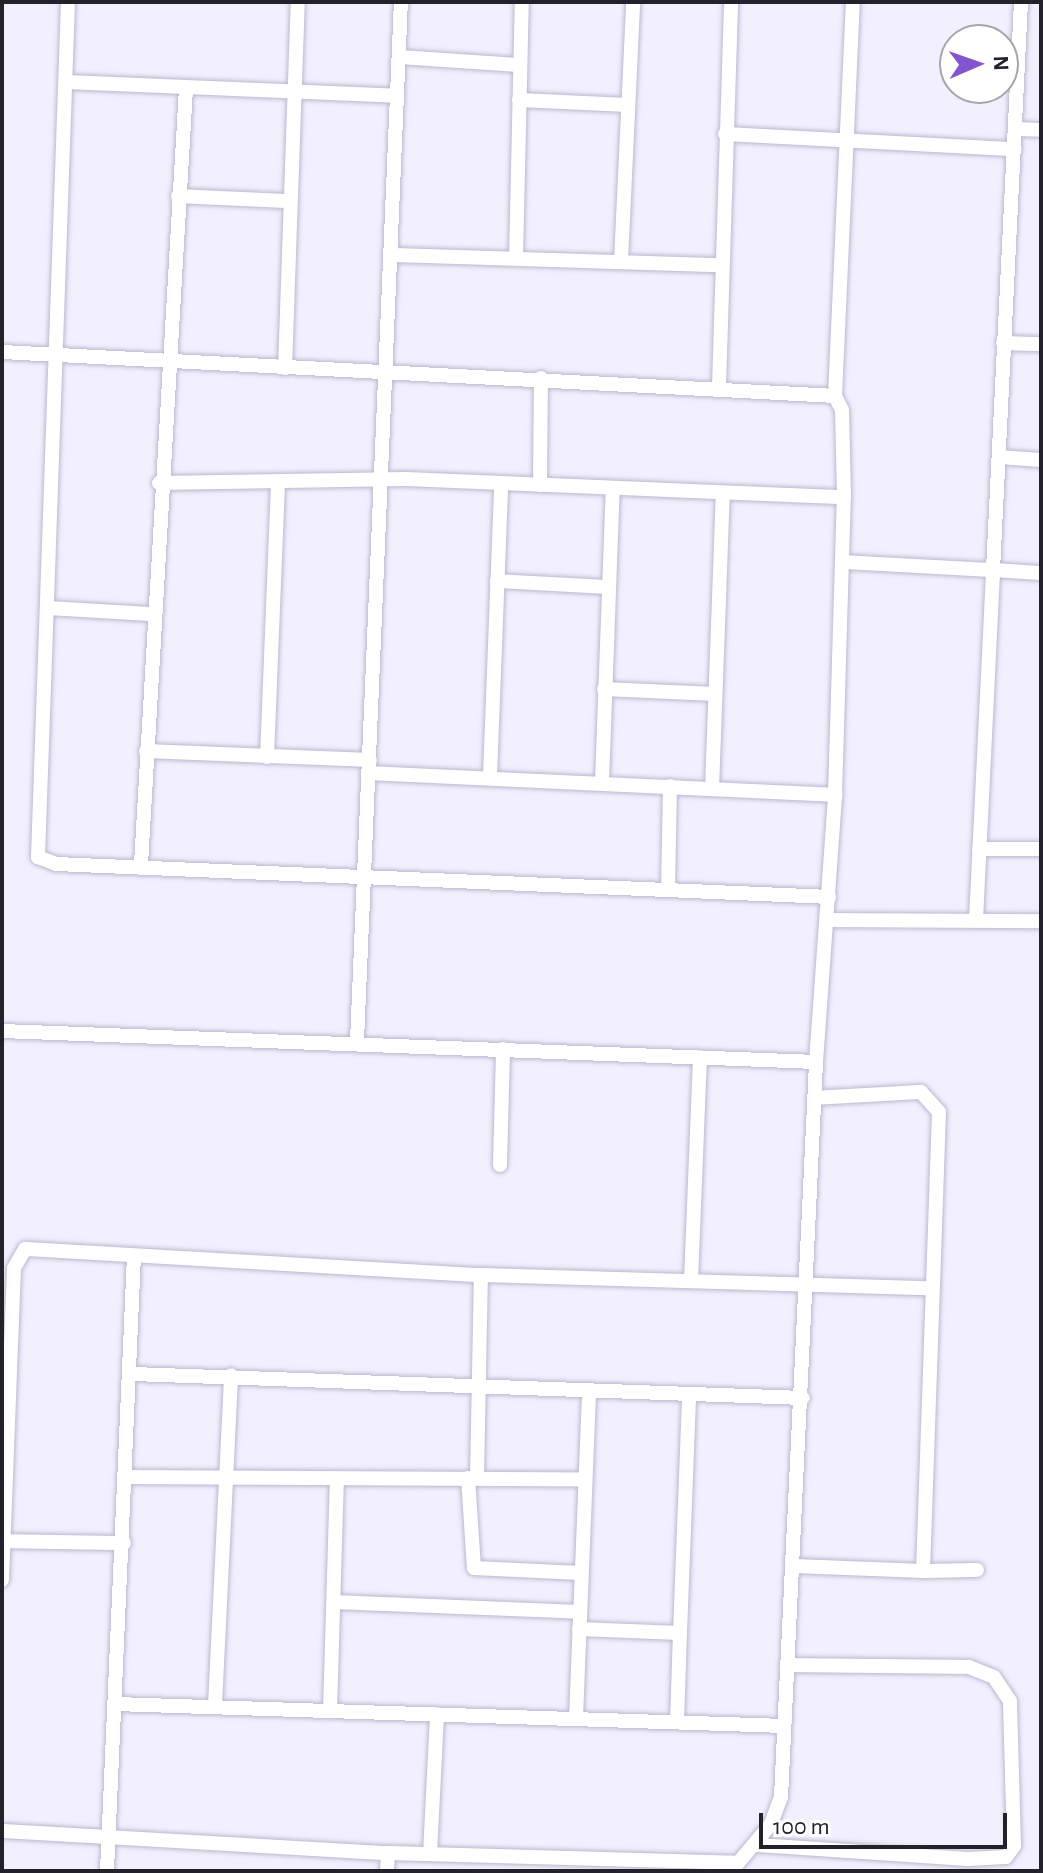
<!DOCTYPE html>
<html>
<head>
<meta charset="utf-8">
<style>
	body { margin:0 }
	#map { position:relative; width:1043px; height:1873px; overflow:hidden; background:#f2effe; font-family:"Alegreya Sans",sans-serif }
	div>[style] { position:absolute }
	.roads { filter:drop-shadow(0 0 2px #bdb7cf) drop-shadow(0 0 2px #bdb7cf) }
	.street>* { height:14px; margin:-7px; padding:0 7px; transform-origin:7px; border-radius:7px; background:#fff }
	span { translate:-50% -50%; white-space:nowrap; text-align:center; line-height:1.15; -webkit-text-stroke:7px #fff; paint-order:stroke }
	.frame { position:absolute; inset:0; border:4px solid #23212a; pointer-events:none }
	.north { position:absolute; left:939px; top:24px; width:80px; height:80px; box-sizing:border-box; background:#fff; border:2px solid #a7a6aa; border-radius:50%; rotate:88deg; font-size:22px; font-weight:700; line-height:32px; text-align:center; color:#23212a }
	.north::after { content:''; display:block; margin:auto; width:28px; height:36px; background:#8255cf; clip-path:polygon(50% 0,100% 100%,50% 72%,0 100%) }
	.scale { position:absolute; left:759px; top:1813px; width:248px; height:36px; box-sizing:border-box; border:4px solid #23212a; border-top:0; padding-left:10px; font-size:24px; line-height:28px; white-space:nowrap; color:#23212a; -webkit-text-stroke:6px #fff; paint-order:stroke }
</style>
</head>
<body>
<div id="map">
	<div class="roads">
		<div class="street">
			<div style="left:68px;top:2px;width:856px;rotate:92.01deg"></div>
			<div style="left:38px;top:857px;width:19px;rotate:21deg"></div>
			<div style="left:56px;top:864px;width:774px;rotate:2.44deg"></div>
			<div style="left:399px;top:57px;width:120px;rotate:3.8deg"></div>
			<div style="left:66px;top:82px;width:331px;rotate:2.4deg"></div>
			<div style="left:519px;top:100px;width:109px;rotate:2.6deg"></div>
			<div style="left:1016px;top:129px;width:25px;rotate:2deg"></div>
			<div style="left:725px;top:134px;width:290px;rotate:3deg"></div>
			<div style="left:178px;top:196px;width:112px;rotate:2.6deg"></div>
			<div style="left:393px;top:255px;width:327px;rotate:1.8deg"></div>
			<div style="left:516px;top:258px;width:256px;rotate:-88.7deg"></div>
			<div style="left:621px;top:261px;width:259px;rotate:-87.3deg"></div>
			<div style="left:1003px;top:343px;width:38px;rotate:2deg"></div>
			<div style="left:2px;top:352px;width:834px;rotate:3.02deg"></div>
			<div style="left:285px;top:368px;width:366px;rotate:-88deg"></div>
			<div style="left:719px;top:387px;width:385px;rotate:-88.2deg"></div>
			<div style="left:999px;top:457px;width:42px;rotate:4.1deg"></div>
			<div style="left:159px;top:483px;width:247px;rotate:-0.9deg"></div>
			<div style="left:406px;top:479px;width:438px;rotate:2.4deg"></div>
			<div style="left:540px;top:485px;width:107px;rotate:-89.5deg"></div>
			<div style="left:843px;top:562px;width:150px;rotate:3.1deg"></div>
			<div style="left:993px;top:570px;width:569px;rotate:-87.18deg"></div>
			<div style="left:497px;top:581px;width:112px;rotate:3.1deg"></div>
			<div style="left:47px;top:608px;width:104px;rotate:3.3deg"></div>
			<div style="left:604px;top:689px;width:111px;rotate:2.6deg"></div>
			<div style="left:146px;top:751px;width:224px;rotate:2.3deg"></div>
			<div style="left:267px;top:757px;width:272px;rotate:-87.7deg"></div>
			<div style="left:370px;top:773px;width:466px;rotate:2.7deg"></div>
			<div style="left:490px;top:776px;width:292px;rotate:-87.8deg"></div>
			<div style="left:602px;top:782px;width:294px;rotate:-87.9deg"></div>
			<div style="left:712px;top:789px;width:295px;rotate:-87.9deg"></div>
			<div style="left:979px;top:849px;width:62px"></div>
			<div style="left:141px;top:864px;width:776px;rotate:-86.68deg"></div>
			<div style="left:668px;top:890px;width:104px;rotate:-88.9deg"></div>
			<div style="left:828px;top:920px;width:213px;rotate:0.3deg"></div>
			<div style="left:976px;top:920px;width:350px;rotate:-87.2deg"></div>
			<div style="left:993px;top:570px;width:48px;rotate:3.6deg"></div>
			<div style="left:2px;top:1031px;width:815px;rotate:2.18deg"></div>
			<div style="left:357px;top:1041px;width:1040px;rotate:-87.58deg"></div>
			<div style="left:500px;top:1165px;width:116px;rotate:-88.5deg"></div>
			<div style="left:691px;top:1281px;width:224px;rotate:-87.7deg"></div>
			<div style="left:133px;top:1374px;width:670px;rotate:2.05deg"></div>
			<div style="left:128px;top:1477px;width:456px;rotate:0.3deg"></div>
			<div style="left:468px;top:1478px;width:90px;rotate:86.2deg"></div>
			<div style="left:474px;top:1568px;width:107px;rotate:2.7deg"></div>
			<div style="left:477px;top:1478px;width:203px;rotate:-88.9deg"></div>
			<div style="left:4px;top:1541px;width:120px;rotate:1deg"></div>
			<div style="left:795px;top:1566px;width:128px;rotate:2.2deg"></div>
			<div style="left:923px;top:1571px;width:459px;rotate:-88deg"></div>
			<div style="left:939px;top:1112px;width:27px;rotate:-132deg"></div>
			<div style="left:921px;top:1092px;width:106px;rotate:176.8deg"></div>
			<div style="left:923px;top:1571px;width:54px;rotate:-1.1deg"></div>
			<div style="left:2px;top:1580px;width:312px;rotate:-87.8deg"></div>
			<div style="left:14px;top:1268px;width:22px;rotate:-60deg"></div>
			<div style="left:25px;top:1249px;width:457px;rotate:3.3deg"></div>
			<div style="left:481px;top:1275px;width:448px;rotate:1.7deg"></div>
			<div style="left:334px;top:1602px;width:246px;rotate:2.3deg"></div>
			<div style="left:579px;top:1629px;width:101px;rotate:2.3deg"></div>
			<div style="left:680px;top:1633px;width:239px;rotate:-87.8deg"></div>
			<div style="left:115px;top:1704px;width:669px;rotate:1.88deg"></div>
			<div style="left:215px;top:1705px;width:330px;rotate:-87.2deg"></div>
			<div style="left:330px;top:1711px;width:232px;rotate:-88.3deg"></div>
			<div style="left:576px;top:1718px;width:328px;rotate:-87.7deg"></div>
			<div style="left:677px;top:1722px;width:89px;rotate:-88.1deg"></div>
			<div style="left:2px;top:1831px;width:387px;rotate:3.3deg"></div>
			<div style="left:388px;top:1853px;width:350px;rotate:1.6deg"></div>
			<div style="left:738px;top:1863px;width:51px;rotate:-49.8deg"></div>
			<div style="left:771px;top:1824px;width:29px;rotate:-70deg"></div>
			<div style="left:781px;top:1797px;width:736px;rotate:-87.27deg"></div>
			<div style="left:816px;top:1062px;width:268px;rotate:-85.9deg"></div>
			<div style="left:835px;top:795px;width:298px;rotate:-88.3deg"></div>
			<div style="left:844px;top:497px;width:87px;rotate:-91.3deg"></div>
			<div style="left:842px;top:410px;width:16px;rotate:-117deg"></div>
			<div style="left:835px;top:396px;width:394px;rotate:-87.4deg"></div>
			<div style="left:758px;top:1845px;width:210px;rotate:3.8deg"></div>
			<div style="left:968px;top:1859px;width:38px;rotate:-3deg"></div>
			<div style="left:1006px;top:1857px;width:14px;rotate:-54deg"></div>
			<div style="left:1014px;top:1846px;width:145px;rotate:-91.6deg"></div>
			<div style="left:1010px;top:1701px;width:29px;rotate:-124deg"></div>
			<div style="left:994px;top:1677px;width:27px;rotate:-158deg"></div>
			<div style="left:969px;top:1667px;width:181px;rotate:-179.4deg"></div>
			<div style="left:430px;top:1854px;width:140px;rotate:-87.1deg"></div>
			<div style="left:107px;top:1871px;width:616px;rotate:-87.49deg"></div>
			<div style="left:387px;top:1871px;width:18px;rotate:-87deg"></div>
		</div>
	</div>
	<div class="frame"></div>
	<div class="north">N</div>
	<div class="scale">100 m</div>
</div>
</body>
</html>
